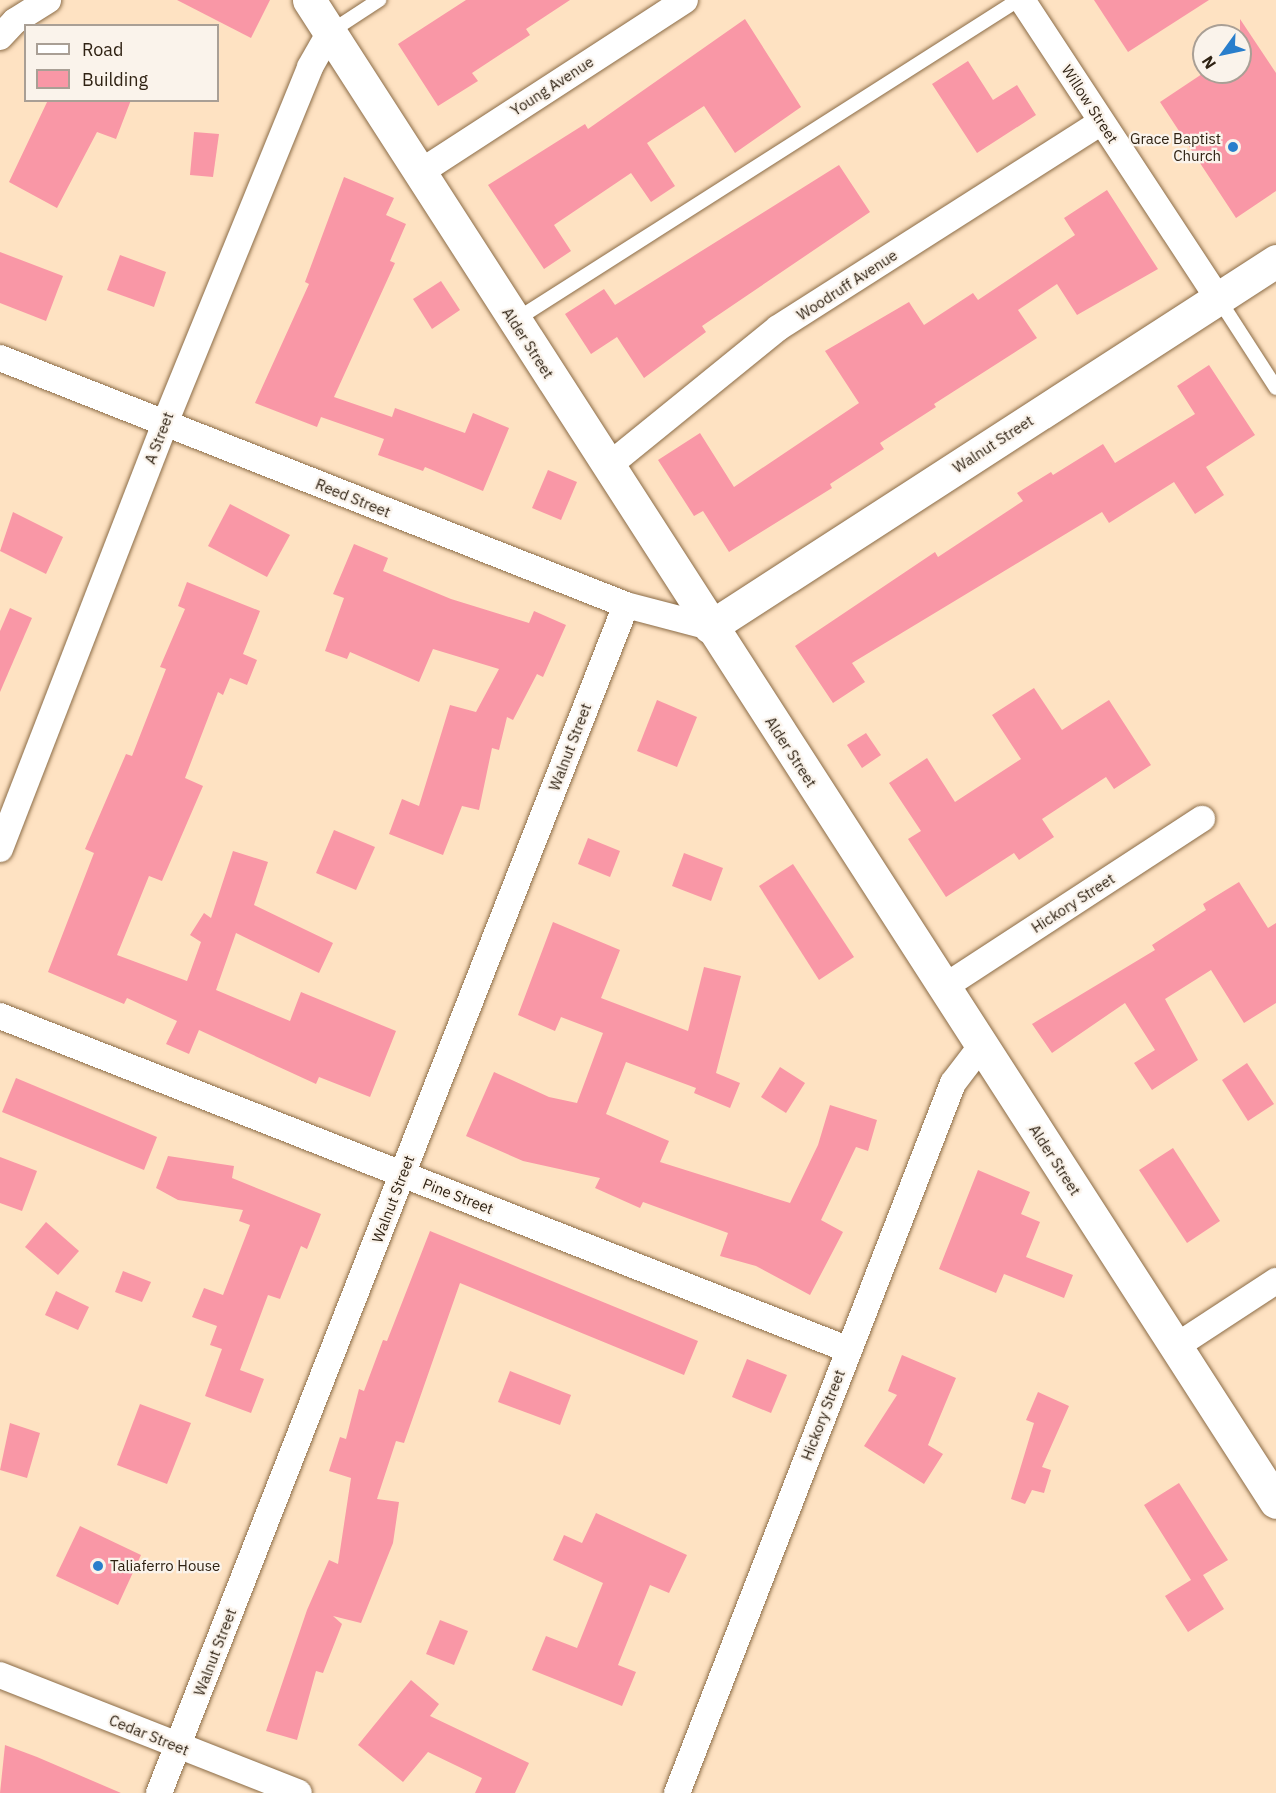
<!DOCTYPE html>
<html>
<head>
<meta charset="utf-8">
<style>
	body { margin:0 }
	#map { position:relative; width:1276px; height:1793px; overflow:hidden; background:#fee2c2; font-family:"IBM Plex Sans",sans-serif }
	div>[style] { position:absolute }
	.building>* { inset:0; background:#f997a6 }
	.roads { filter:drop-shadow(0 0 2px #8b6c47) drop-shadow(0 0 2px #8b6c47) }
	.service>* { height:14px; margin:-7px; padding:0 7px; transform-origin:7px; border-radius:7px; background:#fff }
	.minor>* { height:26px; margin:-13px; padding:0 13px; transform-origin:13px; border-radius:13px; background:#fff }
	.tertiary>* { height:33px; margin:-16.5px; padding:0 16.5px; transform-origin:16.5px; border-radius:16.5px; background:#fff }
	.dots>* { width:16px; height:16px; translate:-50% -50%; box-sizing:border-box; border:3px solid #faf3eb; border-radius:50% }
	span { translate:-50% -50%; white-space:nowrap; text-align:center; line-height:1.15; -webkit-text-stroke:4.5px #faf3eb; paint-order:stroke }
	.street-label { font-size:15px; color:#2f2213 }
	.poi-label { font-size:15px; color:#2f2213 }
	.right { translate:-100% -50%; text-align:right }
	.left { translate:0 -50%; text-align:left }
	.legend { position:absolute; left:24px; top:24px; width:195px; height:78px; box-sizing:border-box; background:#faf3eb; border:2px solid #a99f95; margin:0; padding:8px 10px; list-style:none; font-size:18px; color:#2f2213 }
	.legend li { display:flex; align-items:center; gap:12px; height:30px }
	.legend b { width:30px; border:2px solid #a99f95 }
	.north { position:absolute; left:1192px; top:24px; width:60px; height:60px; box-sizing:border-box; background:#faf3eb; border:2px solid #a99f95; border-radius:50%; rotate:237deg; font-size:16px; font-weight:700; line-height:24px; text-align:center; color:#2f2213 }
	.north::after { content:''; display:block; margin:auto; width:21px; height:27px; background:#297ecc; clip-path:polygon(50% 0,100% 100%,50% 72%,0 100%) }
</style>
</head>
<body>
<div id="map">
	<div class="building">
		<div style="clip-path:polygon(177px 0,270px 0,251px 38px)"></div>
		<div style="clip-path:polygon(466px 0,570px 0,526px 29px,530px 35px,472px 73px,478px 81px,438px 106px,398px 44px)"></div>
		<div style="clip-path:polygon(1094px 0,1209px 0,1128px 52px)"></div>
		<div style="clip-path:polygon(745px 19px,801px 107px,735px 153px,704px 106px,647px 143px,675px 186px,651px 202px,631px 173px,554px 225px,571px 251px,544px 269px,488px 185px,585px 124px,588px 129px)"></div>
		<div style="clip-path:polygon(1240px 19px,1276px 73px,1276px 191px,1236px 218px,1160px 102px,1205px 72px,1240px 72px)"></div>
		<div style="clip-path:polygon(968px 61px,993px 100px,1017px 85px,1036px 115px,977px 153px,932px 84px)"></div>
		<div style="clip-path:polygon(48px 100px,131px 100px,116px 139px,97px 132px,57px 208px,9px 182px)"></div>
		<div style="clip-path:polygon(194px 132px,219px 134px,213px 177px,190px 175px)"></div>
		<div style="clip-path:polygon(839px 165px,870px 212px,702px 326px,706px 332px,644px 378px,617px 337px,591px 354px,565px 314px,604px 289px,615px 305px)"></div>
		<div style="clip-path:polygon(344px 177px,394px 198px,386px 215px,406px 224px,390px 261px,395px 263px,334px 397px,392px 417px,395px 408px,465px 433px,473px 413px,509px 428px,483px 491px,425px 467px,423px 471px,378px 455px,384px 439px,321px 417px,317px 427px,255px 403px,309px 284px,305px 282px)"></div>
		<div style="clip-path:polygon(1107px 190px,1158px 269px,1077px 315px,1057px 284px,1018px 310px,1037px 338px,934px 404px,936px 407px,880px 443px,884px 449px,830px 484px,832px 488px,729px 552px,703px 511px,694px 516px,658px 460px,700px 433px,734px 487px,859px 403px,825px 351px,909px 302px,924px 325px,973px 293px,978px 300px,1075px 235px,1064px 218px)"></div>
		<div style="clip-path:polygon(0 252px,63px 276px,46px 321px,0 303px)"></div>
		<div style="clip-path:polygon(120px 255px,166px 272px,154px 307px,107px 290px)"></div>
		<div style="clip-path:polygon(441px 281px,460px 310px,432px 329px,413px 299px)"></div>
		<div style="clip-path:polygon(1209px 365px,1255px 435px,1206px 467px,1224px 495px,1195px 514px,1174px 482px,1109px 523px,1102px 512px,852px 663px,865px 682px,833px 703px,795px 646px,935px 552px,938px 557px,1023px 501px,1017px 493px,1051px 472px,1053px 475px,1103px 444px,1115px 463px,1195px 414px,1177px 386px)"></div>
		<div style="clip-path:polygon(548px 470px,577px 482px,561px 520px,532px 508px)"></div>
		<div style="clip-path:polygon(230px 504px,290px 535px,267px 577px,208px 546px)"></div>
		<div style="clip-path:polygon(13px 512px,63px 537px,46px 574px,0 551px)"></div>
		<div style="clip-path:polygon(354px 544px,388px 558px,383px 571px,451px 599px,529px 623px,534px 611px,566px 625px,543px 677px,537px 674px,513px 720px,507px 717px,499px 750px,492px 748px,479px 810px,462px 806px,443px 855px,389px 834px,402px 799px,419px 806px,450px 705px,476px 712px,499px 669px,433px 649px,419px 682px,350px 652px,347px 659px,325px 651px,344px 598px,333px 594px)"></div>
		<div style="clip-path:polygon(187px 582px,260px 611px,243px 654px,257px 660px,247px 685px,230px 678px,223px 695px,218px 692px,185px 778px,203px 786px,162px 881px,149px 876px,117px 955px,187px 981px,201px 942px,190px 935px,204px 913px,211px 918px,233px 851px,268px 862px,254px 905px,333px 943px,319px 973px,236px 933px,216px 990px,290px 1021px,301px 992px,396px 1031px,370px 1097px,319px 1077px,316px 1084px,199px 1030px,189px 1054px,166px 1044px,177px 1021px,127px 998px,124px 1004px,48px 972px,94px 853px,85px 849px,126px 754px,132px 756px,166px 669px,160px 667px,185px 609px,178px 606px)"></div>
		<div style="clip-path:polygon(10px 608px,32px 618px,0 692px,0 631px)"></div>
		<div style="clip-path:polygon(1034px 688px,1062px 730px,1109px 700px,1151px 765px,1114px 789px,1106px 777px,1042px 819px,1054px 837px,1019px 860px,1014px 853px,946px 897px,908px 839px,921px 831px,889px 783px,927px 758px,955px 802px,1021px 759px,992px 715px)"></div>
		<div style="clip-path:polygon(657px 700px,697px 717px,677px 767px,637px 751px)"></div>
		<div style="clip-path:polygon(866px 733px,881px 755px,862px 768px,847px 745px)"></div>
		<div style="clip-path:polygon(334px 830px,375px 847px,356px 890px,316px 873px)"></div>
		<div style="clip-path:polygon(588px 838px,620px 851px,610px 877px,578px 864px)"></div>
		<div style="clip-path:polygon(684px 853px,723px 868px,711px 901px,672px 886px)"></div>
		<div style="clip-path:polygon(793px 864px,854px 957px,819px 980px,759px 886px)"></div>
		<div style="clip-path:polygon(1239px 882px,1268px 928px,1276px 923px,1276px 1003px,1244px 1023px,1211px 970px,1165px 999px,1198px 1060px,1152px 1090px,1134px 1063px,1155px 1050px,1125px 1003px,1052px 1053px,1032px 1024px,1155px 950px,1152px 945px,1206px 910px,1203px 904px)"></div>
		<div style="clip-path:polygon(553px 922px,620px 950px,601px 998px,688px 1031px,704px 967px,741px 976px,716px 1073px,740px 1083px,730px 1108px,694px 1093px,696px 1088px,626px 1062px,606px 1114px,669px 1141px,660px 1162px,790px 1203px,818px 1145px,830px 1105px,877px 1120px,868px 1151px,856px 1147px,821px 1220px,843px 1232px,810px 1295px,756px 1266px,720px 1256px,728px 1233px,643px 1202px,640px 1208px,595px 1188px,600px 1178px,523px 1161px,466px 1136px,494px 1072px,549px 1097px,577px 1103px,603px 1033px,561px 1017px,555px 1031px,518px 1015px)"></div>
		<div style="clip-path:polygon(1247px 1063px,1274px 1104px,1248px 1121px,1222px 1080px)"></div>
		<div style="clip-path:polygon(780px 1067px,805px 1083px,786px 1113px,761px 1097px)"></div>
		<div style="clip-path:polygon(16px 1078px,157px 1137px,144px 1170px,2px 1112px)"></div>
		<div style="clip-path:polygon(1173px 1148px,1220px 1221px,1187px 1243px,1139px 1170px)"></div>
		<div style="clip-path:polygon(168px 1156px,234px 1166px,232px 1178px,321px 1214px,307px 1249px,301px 1246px,280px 1299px,268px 1295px,240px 1370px,264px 1379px,251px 1413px,205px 1396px,222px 1349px,210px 1345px,217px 1326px,192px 1317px,204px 1288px,223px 1295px,250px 1225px,239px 1221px,243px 1210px,178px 1200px,156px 1188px)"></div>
		<div style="clip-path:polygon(0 1157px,37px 1171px,22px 1211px,0 1203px)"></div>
		<div style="clip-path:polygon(978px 1170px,1030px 1192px,1021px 1214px,1040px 1222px,1026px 1257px,1073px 1275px,1064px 1298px,1004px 1274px,996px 1293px,939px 1269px)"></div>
		<div style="clip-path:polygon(46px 1222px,79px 1251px,58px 1275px,25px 1247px)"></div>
		<div style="clip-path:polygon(430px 1231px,698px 1341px,684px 1375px,460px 1283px,404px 1443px,396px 1441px,377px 1499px,399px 1502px,393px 1543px,361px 1623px,333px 1616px,342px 1624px,323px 1673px,316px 1671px,297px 1740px,266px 1731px,307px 1610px,329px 1560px,338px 1564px,351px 1478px,329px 1471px,340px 1437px,346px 1439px,359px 1389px,364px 1391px,383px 1340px,387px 1341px)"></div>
		<div style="clip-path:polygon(123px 1271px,151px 1282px,142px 1302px,115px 1292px)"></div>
		<div style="clip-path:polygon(56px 1291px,89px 1307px,78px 1330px,45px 1315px)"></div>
		<div style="clip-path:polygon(902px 1355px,956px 1378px,928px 1445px,943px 1454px,924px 1484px,864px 1446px,897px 1395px,888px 1391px)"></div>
		<div style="clip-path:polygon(747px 1359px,787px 1375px,771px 1413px,732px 1397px)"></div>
		<div style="clip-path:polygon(510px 1371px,571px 1395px,560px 1425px,498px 1402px)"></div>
		<div style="clip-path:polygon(1038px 1392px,1069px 1406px,1042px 1467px,1051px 1470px,1044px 1493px,1032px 1490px,1025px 1504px,1011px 1499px,1034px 1423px,1026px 1420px)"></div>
		<div style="clip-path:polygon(140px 1404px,191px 1423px,167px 1484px,117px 1465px)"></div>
		<div style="clip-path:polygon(10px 1423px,40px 1433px,27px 1478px,0 1470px)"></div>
		<div style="clip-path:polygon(1179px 1483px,1228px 1560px,1203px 1575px,1224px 1609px,1188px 1632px,1165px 1596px,1191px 1580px,1144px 1505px)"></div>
		<div style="clip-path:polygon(596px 1513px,687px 1555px,669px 1593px,650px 1585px,618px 1665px,636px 1672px,622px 1706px,532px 1670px,546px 1636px,577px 1648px,603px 1583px,553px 1560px,564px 1535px,582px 1543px)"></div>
		<div style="clip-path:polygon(80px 1526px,141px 1555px,118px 1605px,56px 1576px)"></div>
		<div style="clip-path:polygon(440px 1620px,468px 1631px,454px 1665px,426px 1654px)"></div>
		<div style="clip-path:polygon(411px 1680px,439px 1704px,430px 1716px,529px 1763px,515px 1793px,475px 1793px,482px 1778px,428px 1752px,403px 1782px,358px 1745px)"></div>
		<div style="clip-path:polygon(5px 1745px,37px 1757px,121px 1793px,0 1793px)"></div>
	</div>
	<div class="roads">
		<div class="service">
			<div style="left:330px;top:32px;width:59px;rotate:-33.1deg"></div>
			<div style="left:1218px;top:298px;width:107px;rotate:57.2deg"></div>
			<div style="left:514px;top:321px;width:598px;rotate:-32.49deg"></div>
		</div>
		<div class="minor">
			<div style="left:1022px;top:0;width:357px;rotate:56.7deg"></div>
			<div style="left:0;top:37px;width:22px;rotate:-47deg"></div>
			<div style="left:15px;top:21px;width:39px;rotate:-32deg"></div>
			<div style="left:419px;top:173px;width:317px;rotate:-33deg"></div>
			<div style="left:0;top:358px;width:673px;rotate:21.53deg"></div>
			<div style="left:626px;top:605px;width:87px;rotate:14.7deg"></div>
			<div style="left:607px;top:467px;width:220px;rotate:-39.1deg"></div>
			<div style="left:778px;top:328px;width:383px;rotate:-32.5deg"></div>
			<div style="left:0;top:849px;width:457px;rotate:-68.8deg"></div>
			<div style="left:165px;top:423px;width:384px;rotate:-67.8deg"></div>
			<div style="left:310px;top:67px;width:40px;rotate:-60.3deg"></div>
			<div style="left:944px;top:987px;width:308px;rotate:-33.1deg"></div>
			<div style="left:0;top:1016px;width:912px;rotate:21.47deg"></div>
			<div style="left:1175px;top:1347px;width:121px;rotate:-33.2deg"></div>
			<div style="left:0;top:1675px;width:321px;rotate:21.5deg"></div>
			<div style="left:159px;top:1793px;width:1276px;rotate:-68.54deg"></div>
			<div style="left:677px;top:1793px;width:762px;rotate:-68.76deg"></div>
			<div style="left:953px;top:1083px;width:48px;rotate:-52.7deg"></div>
		</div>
		<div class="tertiary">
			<div style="left:309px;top:0;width:1786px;rotate:57.23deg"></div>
			<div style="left:710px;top:627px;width:674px;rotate:-32.89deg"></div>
		</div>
	</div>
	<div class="dots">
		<div style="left:1233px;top:147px;background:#297ecc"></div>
		<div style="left:98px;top:1566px;background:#297ecc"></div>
	</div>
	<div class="street-label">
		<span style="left:552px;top:86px;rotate:-33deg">Young Avenue</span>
		<span style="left:1090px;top:104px;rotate:57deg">Willow Street</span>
		<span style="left:847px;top:285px;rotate:-33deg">Woodruff Avenue</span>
		<span style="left:528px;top:343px;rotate:57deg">Alder Street</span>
		<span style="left:159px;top:438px;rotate:-69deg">A Street</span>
		<span style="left:993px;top:444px;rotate:-33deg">Walnut Street</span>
		<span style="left:353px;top:498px;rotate:22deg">Reed Street</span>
		<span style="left:570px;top:747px;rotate:-69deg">Walnut Street</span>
		<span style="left:791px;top:752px;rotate:57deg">Alder Street</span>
		<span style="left:1073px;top:903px;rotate:-33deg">Hickory Street</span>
		<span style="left:1055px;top:1160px;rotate:57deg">Alder Street</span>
		<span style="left:458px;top:1196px;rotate:21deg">Pine Street</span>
		<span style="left:393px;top:1199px;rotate:-69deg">Walnut Street</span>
		<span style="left:823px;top:1415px;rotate:-69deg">Hickory Street</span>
		<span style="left:215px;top:1652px;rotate:-69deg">Walnut Street</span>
		<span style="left:149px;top:1735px;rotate:22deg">Cedar Street</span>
	</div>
	<div class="poi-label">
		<span class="right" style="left:1221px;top:147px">Grace Baptist<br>Church</span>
		<span class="left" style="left:110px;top:1566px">Taliaferro House</span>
	</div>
	<ul class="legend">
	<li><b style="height:8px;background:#fff"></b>Road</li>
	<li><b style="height:16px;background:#f997a6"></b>Building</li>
	</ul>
	<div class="north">N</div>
</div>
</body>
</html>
